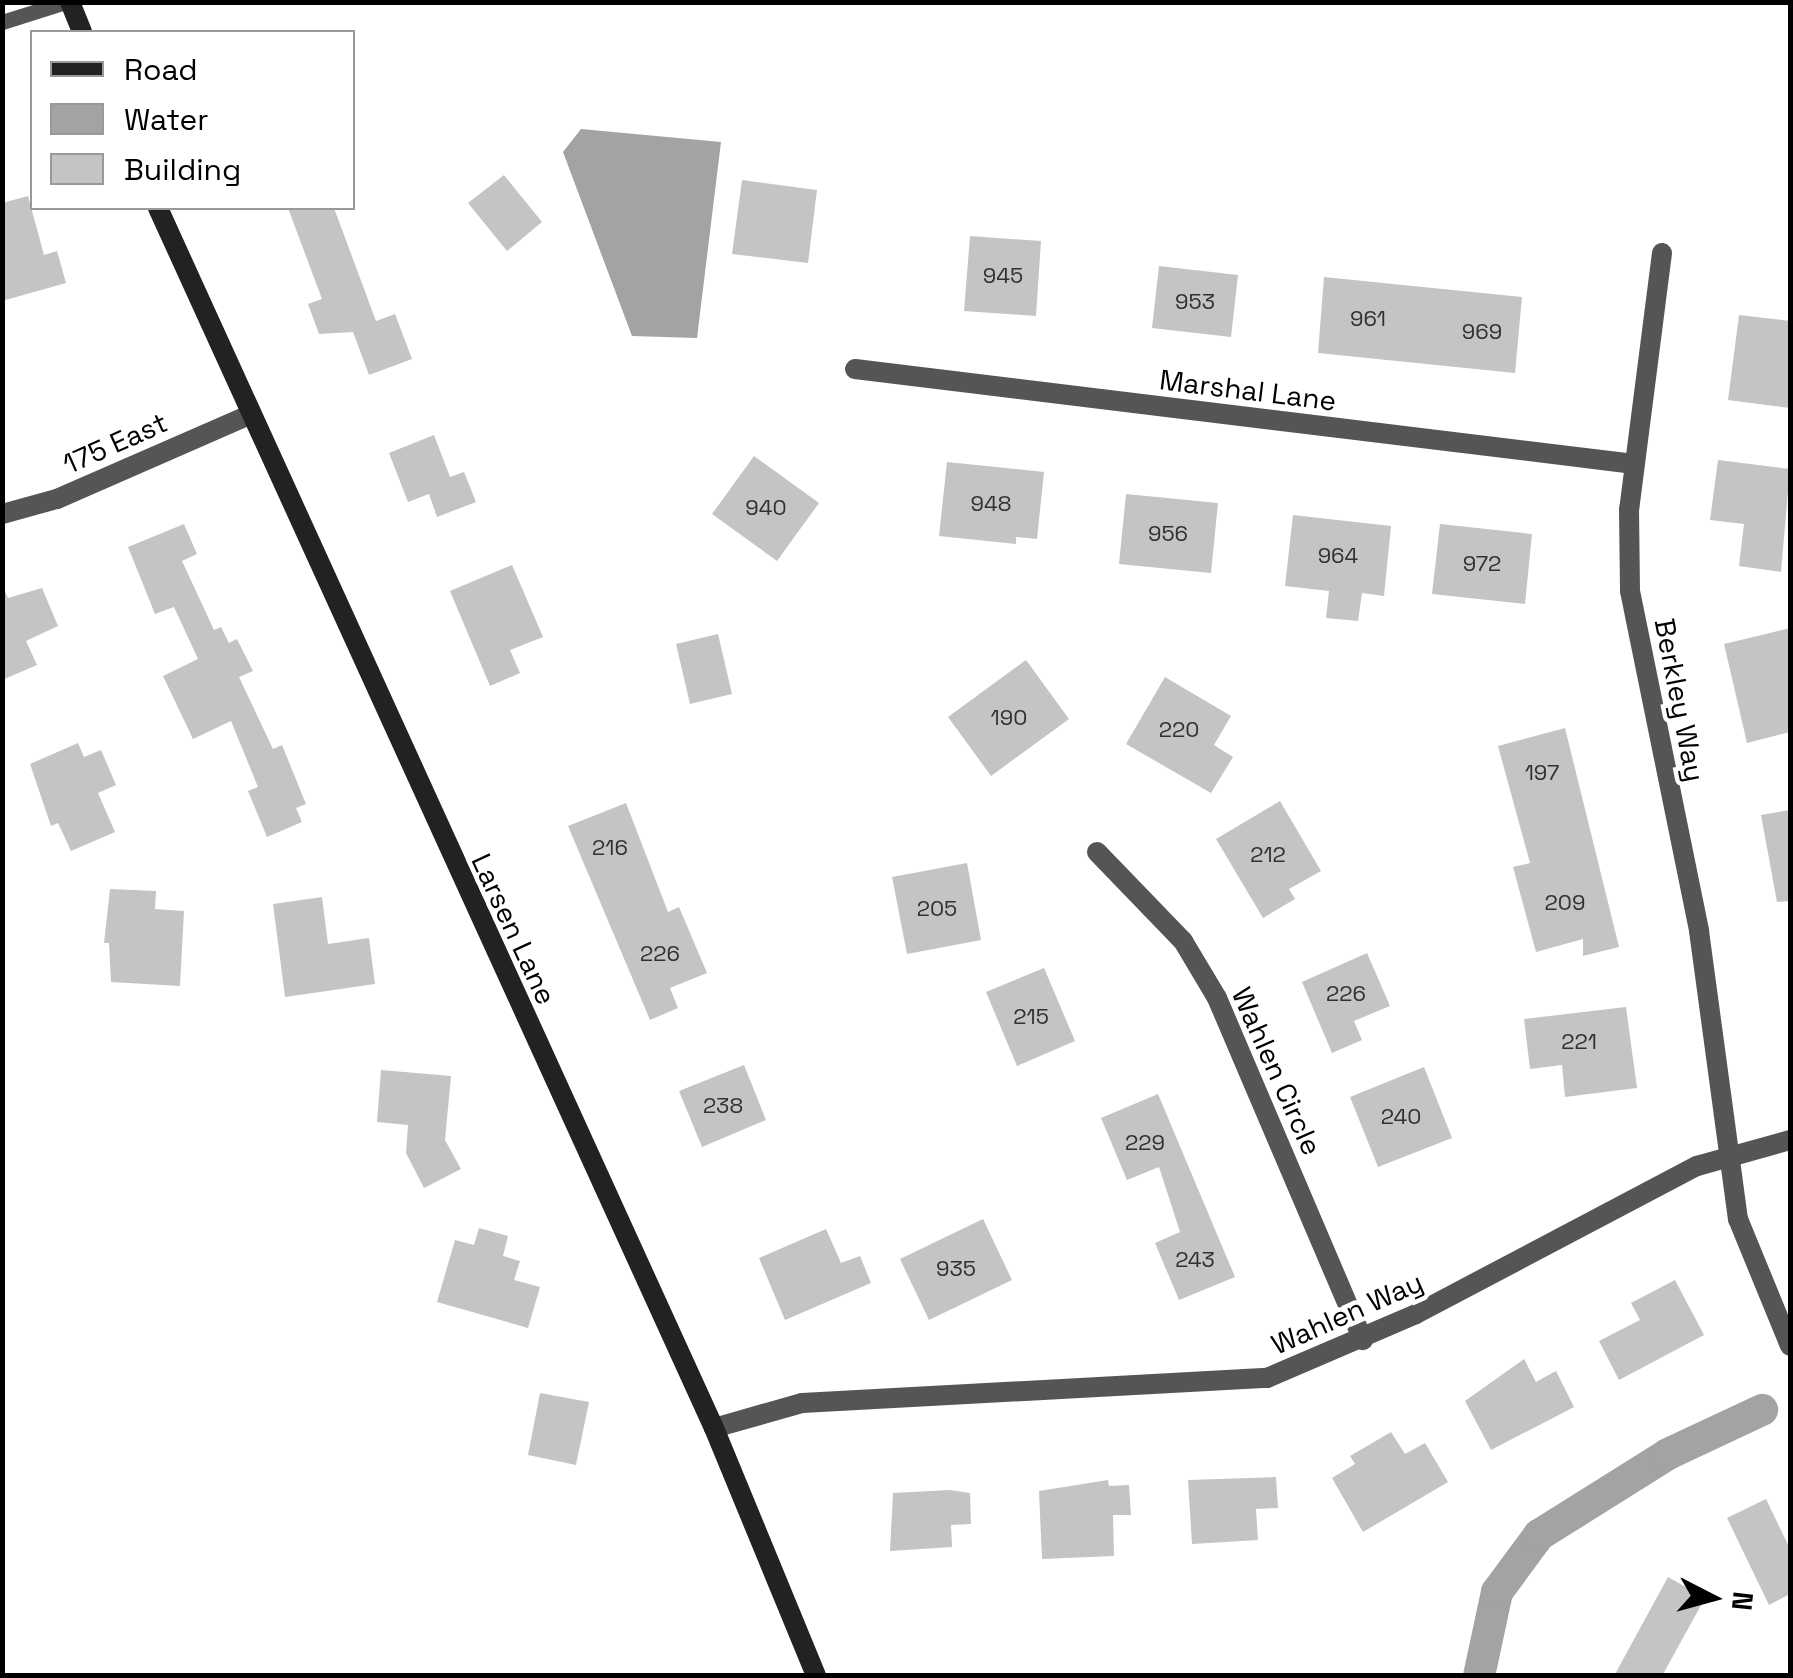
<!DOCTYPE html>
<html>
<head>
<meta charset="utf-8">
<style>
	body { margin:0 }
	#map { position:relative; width:1793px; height:1678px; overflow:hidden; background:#fff; font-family:"Space Grotesk",sans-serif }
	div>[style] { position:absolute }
	.water>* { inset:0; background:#a3a3a3 }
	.canal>* { height:32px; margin:-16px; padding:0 16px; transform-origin:16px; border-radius:16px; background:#a3a3a3 }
	.building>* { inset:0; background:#c4c4c4 }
	.service>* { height:15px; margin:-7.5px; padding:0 7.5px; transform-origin:7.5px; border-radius:7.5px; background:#555 }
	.minor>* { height:20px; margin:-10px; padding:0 10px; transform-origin:10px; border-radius:10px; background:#555 }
	.secondary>* { height:20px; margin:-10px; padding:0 10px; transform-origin:10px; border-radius:10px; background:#222 }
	span { translate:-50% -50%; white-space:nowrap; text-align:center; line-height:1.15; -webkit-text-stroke:9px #fff; paint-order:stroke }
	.number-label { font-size:22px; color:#313131 }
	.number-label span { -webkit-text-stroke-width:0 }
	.street-label { font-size:28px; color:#000 }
	.frame { position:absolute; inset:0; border:5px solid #000; pointer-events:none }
	.legend { position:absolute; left:30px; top:30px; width:325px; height:180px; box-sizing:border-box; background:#fff; border:2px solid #999; margin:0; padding:12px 18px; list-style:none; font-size:30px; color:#000 }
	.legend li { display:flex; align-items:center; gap:20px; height:50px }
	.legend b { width:50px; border:2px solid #999 }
	.north { position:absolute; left:1663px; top:1548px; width:100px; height:100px; -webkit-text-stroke:8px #fff; paint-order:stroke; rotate:96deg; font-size:28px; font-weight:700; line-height:40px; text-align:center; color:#000 }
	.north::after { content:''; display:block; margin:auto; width:35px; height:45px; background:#000; clip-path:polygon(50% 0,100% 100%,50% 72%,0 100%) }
</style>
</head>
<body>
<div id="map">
	<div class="water">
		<div style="clip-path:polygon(581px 129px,721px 142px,697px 338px,632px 336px,563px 152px)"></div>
	</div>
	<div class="canal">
		<div style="left:1479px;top:1676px;width:86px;rotate:-77.9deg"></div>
		<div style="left:1497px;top:1592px;width:71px;rotate:-53.6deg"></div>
		<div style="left:1539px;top:1535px;width:152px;rotate:-32.1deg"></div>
		<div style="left:1668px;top:1454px;width:104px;rotate:-25.1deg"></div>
	</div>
	<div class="building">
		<div style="clip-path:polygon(504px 175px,542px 222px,507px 251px,468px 203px)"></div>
		<div style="clip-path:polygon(742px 180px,817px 190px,808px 263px,732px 254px)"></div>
		<div style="clip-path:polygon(28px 196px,44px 255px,57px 251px,66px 283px,2px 301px,2px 203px)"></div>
		<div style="clip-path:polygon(288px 208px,334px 208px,376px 321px,395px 314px,412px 359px,369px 375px,353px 332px,319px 334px,308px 304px,322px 299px)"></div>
		<div style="clip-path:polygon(970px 236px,1041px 241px,1036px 316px,964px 311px)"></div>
		<div style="clip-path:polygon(1159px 266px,1238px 275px,1231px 337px,1152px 328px)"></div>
		<div style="clip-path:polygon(1324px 277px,1522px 297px,1515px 373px,1318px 353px)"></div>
		<div style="clip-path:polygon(1739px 315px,1790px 321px,1790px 408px,1728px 400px)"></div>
		<div style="clip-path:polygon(434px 435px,450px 477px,464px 472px,476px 502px,437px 517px,429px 494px,408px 502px,389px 453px)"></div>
		<div style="clip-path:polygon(754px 456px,819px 503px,777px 561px,712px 514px)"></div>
		<div style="clip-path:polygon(1718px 460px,1790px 469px,1781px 572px,1739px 566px,1744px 524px,1710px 520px)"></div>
		<div style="clip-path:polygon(947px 462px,1044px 472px,1037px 539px,1016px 537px,1016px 544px,939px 536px)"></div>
		<div style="clip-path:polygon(1126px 494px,1218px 503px,1211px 573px,1119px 564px)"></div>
		<div style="clip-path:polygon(1293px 515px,1391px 526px,1384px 596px,1362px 593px,1358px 621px,1326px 618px,1329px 591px,1285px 586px)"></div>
		<div style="clip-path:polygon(184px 524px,197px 554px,182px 561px,214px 630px,221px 627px,229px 643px,237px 639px,253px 671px,239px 677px,273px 749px,282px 745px,306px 804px,296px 808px,302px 822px,267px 837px,248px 791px,258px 787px,231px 721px,193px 739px,163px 676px,198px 659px,174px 607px,155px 614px,128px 547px)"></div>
		<div style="clip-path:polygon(1440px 524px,1532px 534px,1525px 604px,1432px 594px)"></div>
		<div style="clip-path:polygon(512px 565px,543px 637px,510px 650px,520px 673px,490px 686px,450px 591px)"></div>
		<div style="clip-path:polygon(2px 585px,8px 598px,42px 588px,58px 626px,26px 641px,37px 665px,2px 680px)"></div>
		<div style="clip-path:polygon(1790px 628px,1790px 732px,1747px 743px,1724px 644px)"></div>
		<div style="clip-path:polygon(718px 634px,732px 694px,690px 704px,676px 644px)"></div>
		<div style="clip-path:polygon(1026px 660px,1069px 719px,991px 776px,948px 717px)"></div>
		<div style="clip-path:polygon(1165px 677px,1231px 716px,1214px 745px,1233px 757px,1211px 793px,1126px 744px)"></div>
		<div style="clip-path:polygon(1565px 728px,1619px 947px,1583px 956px,1583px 939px,1536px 952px,1513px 867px,1530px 863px,1498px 746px)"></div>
		<div style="clip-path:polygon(78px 743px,84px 757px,101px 750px,116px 785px,98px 793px,115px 832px,71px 851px,58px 823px,51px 826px,30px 764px)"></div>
		<div style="clip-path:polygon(1280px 801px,1321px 871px,1289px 889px,1295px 899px,1263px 918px,1216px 839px)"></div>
		<div style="clip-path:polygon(626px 803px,668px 912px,679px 907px,707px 973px,670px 988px,678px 1008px,650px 1020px,568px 826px)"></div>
		<div style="clip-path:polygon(1790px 810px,1790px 901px,1777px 902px,1761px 815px)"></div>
		<div style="clip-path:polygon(967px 863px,981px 940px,907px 954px,892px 877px)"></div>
		<div style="clip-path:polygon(110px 889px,156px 891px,155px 909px,184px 911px,180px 986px,111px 982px,109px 943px,104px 943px)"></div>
		<div style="clip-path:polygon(322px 897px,328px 944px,369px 938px,375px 984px,285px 997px,273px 904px)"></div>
		<div style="clip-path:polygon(1367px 953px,1390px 1006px,1354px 1021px,1362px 1040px,1332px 1053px,1302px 982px)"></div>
		<div style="clip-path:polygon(1044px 968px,1075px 1041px,1017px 1066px,986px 992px)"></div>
		<div style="clip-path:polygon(1626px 1007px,1637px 1088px,1565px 1097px,1562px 1065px,1530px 1069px,1524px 1019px)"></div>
		<div style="clip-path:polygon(744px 1065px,766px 1120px,702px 1147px,679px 1091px)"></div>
		<div style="clip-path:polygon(1424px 1067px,1452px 1138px,1378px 1167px,1350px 1097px)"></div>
		<div style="clip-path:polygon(381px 1070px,451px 1076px,445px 1140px,461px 1169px,424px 1188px,406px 1153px,408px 1125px,377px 1122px)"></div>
		<div style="clip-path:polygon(1158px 1094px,1235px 1277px,1179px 1300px,1155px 1243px,1180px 1232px,1159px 1167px,1127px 1180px,1101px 1118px)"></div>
		<div style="clip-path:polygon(983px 1219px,1012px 1280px,929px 1320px,900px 1259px)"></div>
		<div style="clip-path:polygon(479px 1228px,508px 1236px,503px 1256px,520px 1261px,514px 1280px,540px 1287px,528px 1328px,437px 1302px,455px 1240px,474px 1245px)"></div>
		<div style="clip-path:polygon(826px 1229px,841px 1263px,860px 1256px,871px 1283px,785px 1320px,759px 1258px)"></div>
		<div style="clip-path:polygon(1675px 1280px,1704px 1335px,1619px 1380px,1599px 1341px,1640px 1320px,1631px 1303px)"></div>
		<div style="clip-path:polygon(1524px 1359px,1536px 1382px,1556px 1371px,1574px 1407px,1491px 1450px,1465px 1401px)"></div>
		<div style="clip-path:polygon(540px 1393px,589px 1402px,576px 1465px,528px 1455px)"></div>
		<div style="clip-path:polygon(1391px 1432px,1405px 1454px,1425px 1443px,1448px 1482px,1363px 1532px,1332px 1478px,1355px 1464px,1350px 1456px)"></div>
		<div style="clip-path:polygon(1276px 1477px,1278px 1508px,1256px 1509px,1258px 1540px,1192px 1544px,1188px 1480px)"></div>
		<div style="clip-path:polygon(1108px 1480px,1109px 1486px,1129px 1485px,1131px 1515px,1113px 1515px,1114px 1556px,1042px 1559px,1039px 1491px)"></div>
		<div style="clip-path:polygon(950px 1490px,970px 1493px,971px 1524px,951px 1525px,952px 1547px,890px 1551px,893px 1493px)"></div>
		<div style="clip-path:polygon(1766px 1499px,1790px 1549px,1790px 1594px,1769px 1605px,1727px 1518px)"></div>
		<div style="clip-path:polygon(1668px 1577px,1705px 1598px,1662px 1676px,1614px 1676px)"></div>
	</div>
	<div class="service">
		<div style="left:2px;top:22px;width:67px;rotate:-17.4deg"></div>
	</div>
	<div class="minor">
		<div style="left:1662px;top:253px;width:258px;rotate:97.3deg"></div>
		<div style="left:1629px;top:509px;width:82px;rotate:89.3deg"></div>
		<div style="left:1630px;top:591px;width:347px;rotate:78.5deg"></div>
		<div style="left:1699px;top:931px;width:291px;rotate:82.3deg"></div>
		<div style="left:1738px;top:1219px;width:137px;rotate:67.7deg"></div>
		<div style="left:855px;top:369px;width:785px;rotate:6.95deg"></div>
		<div style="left:2px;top:514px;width:57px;rotate:-15.3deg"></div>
		<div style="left:57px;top:499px;width:207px;rotate:-23.6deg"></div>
		<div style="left:1097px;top:852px;width:124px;rotate:46deg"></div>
		<div style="left:1183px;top:941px;width:66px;rotate:59.2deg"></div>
		<div style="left:1217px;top:998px;width:372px;rotate:66.9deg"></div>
		<div style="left:714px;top:1428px;width:91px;rotate:-15.9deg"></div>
		<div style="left:802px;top:1403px;width:466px;rotate:-3.1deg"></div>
		<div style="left:1267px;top:1378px;width:162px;rotate:-23.2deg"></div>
		<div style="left:1416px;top:1314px;width:318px;rotate:-27.8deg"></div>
		<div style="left:1697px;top:1166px;width:97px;rotate:-15.6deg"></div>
	</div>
	<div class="secondary">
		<div style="left:70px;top:2px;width:32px;rotate:68deg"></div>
		<div style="left:158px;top:208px;width:1341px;rotate:65.5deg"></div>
		<div style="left:714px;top:1428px;width:268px;rotate:67.6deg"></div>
	</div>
	<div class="number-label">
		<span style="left:1003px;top:276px">945</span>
		<span style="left:1195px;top:302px">953</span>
		<span style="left:1368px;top:319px">961</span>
		<span style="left:1482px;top:332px">969</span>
		<span style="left:991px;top:504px">948</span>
		<span style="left:766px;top:508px">940</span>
		<span style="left:1168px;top:534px">956</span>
		<span style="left:1338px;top:556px">964</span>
		<span style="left:1482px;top:564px">972</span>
		<span style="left:1009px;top:718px">190</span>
		<span style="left:1179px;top:730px">220</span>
		<span style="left:1542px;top:773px">197</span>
		<span style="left:610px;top:848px">216</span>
		<span style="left:1268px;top:855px">212</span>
		<span style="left:1565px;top:903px">209</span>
		<span style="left:937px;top:909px">205</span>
		<span style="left:660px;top:954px">226</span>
		<span style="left:1346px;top:994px">226</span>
		<span style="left:1031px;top:1017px">215</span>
		<span style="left:1579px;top:1042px">221</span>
		<span style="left:723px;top:1106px">238</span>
		<span style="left:1401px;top:1117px">240</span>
		<span style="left:1145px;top:1143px">229</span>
		<span style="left:1195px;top:1260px">243</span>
		<span style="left:956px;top:1269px">935</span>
	</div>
	<div class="street-label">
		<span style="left:1248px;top:390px;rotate:7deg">Marshal Lane</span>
		<span style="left:115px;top:443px;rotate:-24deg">175 East</span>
		<span style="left:1680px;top:700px;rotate:79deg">Berkley Way</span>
		<span style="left:514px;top:929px;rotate:65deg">Larsen Lane</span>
		<span style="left:1277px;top:1071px;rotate:66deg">Wahlen Circle</span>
		<span style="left:1347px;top:1313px;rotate:-24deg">Wahlen Way</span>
	</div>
	<div class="frame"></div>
	<ul class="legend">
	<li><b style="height:12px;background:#222"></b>Road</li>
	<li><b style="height:28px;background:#a3a3a3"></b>Water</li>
	<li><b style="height:28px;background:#c4c4c4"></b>Building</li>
	</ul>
	<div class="north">N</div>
</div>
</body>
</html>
